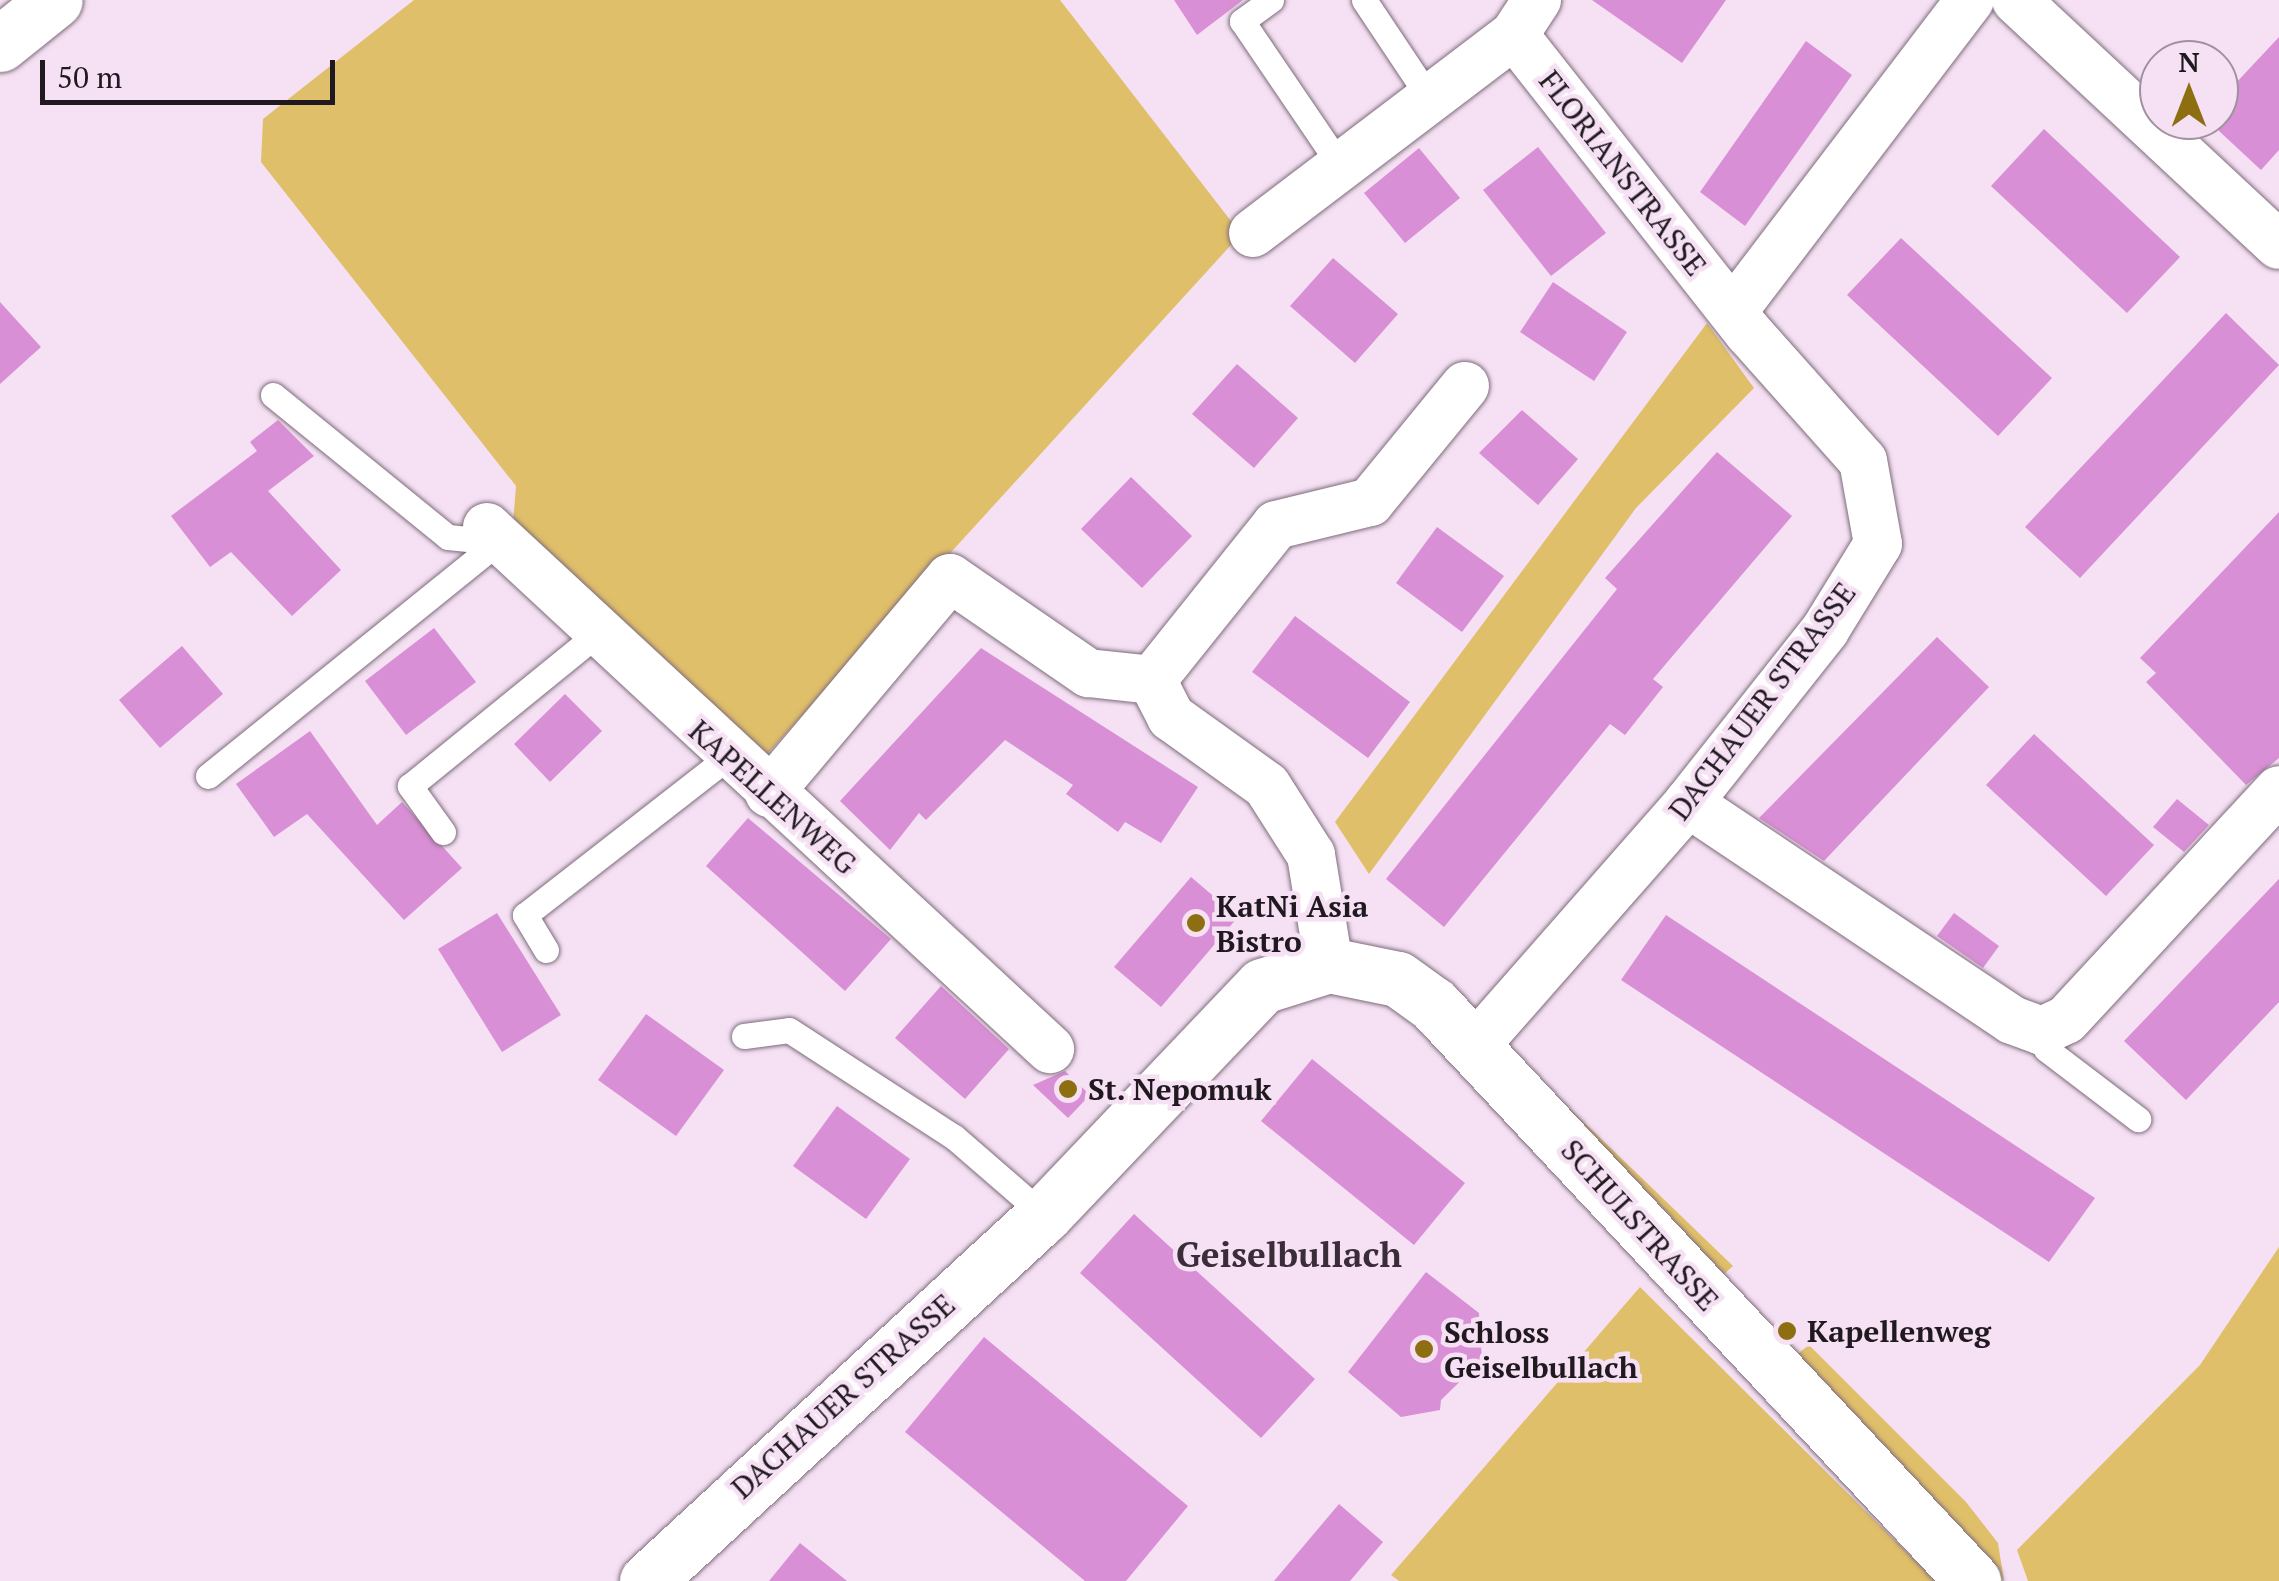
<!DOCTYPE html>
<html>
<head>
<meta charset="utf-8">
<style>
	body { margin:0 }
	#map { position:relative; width:2279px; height:1581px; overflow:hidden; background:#f5e1f3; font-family:"PT Serif",serif }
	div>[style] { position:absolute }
	.green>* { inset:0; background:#e0bf6a }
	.building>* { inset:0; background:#d98fd5 }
	.roads { filter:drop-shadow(0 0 2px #7e6c7c) drop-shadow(0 0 2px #7e6c7c) }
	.lane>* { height:25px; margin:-12.5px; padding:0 12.5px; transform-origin:12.5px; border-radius:12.5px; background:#fff }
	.street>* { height:48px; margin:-24px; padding:0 24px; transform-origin:24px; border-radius:24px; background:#fff }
	.secondary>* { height:55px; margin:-27.5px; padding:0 27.5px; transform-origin:27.5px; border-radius:27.5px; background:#fff }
	.highway>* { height:55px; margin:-27.5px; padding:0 27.5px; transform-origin:27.5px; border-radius:27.5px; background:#fff }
	.dots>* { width:28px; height:28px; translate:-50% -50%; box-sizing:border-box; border:5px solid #f5e1f3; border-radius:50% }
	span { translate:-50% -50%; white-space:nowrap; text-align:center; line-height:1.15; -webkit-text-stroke:9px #f5e1f3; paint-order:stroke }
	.street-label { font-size:30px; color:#201920 }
	.poi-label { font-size:30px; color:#201920; font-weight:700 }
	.left { translate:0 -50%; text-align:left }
	.quarter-label { font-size:35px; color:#3b2c3a; font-weight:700 }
	.north { position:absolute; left:2139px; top:40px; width:100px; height:100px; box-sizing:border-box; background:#f5e1f3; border:2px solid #a0919f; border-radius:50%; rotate:0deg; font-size:28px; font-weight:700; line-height:40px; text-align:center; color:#201920 }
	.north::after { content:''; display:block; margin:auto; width:35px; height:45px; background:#8d6f12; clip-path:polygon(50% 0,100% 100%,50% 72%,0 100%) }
	.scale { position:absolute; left:40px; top:60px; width:295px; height:45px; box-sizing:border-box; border:5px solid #201920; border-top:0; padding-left:12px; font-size:30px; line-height:35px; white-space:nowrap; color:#201920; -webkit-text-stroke:8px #f5e1f3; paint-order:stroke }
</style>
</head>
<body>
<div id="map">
	<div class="green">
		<div style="clip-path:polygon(414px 0,1060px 0,1241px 234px,759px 763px,512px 535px,516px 486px,261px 162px,263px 119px)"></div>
		<div style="clip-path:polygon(1707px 323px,1754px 388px,1636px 508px,1369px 874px,1335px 822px)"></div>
		<div style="clip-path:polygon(1536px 1076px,1733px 1266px,1724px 1274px,1533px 1083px)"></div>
		<div style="clip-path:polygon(2279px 1247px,2279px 1581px,2028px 1581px,2017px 1550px,2200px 1365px)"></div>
		<div style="clip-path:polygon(1640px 1287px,1936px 1581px,1399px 1581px,1391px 1575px)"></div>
		<div style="clip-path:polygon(1809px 1345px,1966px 1502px,1998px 1543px,2004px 1581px,1934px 1518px,1795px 1356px)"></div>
	</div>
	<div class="building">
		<div style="clip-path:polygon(1174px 0,1243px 0,1197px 35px)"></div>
		<div style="clip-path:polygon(1592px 0,1726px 0,1682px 63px)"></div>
		<div style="clip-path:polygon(2279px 37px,2279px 150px,2261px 170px,2219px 131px,2219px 101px)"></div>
		<div style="clip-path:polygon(1806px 41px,1852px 75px,1745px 226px,1700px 192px)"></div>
		<div style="clip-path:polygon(2044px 129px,2180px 257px,2127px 313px,1991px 186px)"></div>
		<div style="clip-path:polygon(1538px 147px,1606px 233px,1551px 276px,1483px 190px)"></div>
		<div style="clip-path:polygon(1419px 148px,1460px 198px,1405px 243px,1364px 193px)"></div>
		<div style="clip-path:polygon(1901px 238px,2052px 378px,1998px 436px,1847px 295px)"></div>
		<div style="clip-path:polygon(1333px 258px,1398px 314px,1355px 363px,1290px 306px)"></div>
		<div style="clip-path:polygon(1553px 282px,1627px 332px,1594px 381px,1520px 332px)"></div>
		<div style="clip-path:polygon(0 302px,41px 347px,0 384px)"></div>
		<div style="clip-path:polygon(2226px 313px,2279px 365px,2080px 578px,2025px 527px)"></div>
		<div style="clip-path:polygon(1237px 364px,1298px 418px,1254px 468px,1192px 414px)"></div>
		<div style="clip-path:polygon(1522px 410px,1578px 459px,1538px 505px,1479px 453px)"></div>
		<div style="clip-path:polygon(278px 420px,314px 456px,268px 491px,341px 570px,292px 616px,231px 552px,210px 567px,171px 516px,257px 451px,250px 442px)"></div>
		<div style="clip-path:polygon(1717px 452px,1792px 516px,1653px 679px,1663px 687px,1625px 735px,1610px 724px,1444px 927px,1386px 879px,1617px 589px,1605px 578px)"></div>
		<div style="clip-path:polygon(1131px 477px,1192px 536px,1142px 588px,1081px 529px)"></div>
		<div style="clip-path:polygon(2279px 512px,2279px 758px,2246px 785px,2146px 682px,2156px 673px,2140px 658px)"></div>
		<div style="clip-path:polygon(1437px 527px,1504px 576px,1462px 632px,1396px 583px)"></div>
		<div style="clip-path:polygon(1295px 616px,1410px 702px,1368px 758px,1252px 672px)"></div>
		<div style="clip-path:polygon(434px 628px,476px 682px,406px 735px,365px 681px)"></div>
		<div style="clip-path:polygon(1937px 637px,1989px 687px,1824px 861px,1759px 818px)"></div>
		<div style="clip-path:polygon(182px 646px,223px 694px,160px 748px,119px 700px)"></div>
		<div style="clip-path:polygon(981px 648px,1198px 787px,1161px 843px,1125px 822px,1118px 832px,1066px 794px,1073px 785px,1005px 740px,926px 820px,919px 813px,890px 850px,840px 801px)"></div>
		<div style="clip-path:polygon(565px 694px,602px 731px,550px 782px,514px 744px)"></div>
		<div style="clip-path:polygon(310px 731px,377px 825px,402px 802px,462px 868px,404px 920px,307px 814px,274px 837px,236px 784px)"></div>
		<div style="clip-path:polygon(2034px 734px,2154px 845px,2106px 896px,1986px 785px)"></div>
		<div style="clip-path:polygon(2177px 799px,2209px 825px,2184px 852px,2153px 827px)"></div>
		<div style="clip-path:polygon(748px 818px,891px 939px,845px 991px,706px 866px)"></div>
		<div style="clip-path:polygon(1191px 877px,1238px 917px,1161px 1007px,1114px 967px)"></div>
		<div style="clip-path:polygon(2279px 879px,2279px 1002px,2186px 1100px,2124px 1041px)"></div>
		<div style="clip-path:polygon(497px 913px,561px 1015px,502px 1052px,438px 949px)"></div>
		<div style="clip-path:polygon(1954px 913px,1999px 946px,1983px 968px,1937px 936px)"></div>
		<div style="clip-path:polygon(1666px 915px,2095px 1198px,2049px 1262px,1621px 980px)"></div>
		<div style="clip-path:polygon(941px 986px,1009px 1049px,965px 1099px,895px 1038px)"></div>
		<div style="clip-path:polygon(646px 1014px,724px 1070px,676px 1136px,598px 1080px)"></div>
		<div style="clip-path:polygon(1312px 1059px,1465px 1183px,1414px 1245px,1261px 1121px)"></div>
		<div style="clip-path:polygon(1065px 1071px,1090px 1095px,1068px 1118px,1033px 1085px)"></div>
		<div style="clip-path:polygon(837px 1106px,910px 1159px,866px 1219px,793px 1166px)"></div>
		<div style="clip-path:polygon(1134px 1214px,1315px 1379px,1261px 1438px,1080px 1273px)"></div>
		<div style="clip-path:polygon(1426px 1272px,1479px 1313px,1482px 1360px,1441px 1400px,1440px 1410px,1401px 1417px,1348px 1372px)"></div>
		<div style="clip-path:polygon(984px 1337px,1188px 1506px,1126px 1581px,1085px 1581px,905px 1432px)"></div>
		<div style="clip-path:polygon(1339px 1504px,1383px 1542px,1350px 1581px,1274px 1581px)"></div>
		<div style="clip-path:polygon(800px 1543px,847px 1581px,769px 1581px)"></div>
	</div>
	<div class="roads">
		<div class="lane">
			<div style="left:1271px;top:0;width:36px;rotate:144deg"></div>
			<div style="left:1242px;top:21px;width:171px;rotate:55.8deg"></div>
			<div style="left:1364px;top:0;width:119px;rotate:56.3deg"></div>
			<div style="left:273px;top:395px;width:225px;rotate:39.1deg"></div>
			<div style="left:448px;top:537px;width:49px;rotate:5.8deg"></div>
			<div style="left:208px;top:776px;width:373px;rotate:-38.9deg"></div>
			<div style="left:443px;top:832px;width:57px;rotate:-125.7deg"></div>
			<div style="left:410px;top:786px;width:241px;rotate:-39.1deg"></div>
			<div style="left:546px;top:950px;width:41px;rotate:-121deg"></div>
			<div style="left:525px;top:915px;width:257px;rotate:-37.9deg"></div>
			<div style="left:2042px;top:1031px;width:18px;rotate:77deg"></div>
			<div style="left:2046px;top:1049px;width:116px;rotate:37.3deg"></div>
			<div style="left:744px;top:1036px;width:45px;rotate:-7.6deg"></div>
			<div style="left:789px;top:1030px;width:197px;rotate:33deg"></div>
			<div style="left:954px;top:1137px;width:119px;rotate:40.9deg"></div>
		</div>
		<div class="street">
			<div style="left:2016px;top:0;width:359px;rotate:43deg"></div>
			<div style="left:1253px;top:233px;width:328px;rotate:-37.2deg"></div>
			<div style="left:1514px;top:35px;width:42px;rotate:-56.7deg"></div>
			<div style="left:1733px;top:311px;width:391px;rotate:-52.7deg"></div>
			<div style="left:487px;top:527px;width:768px;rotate:42.84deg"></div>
			<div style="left:1152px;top:680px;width:198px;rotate:-51.3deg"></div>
			<div style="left:1276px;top:525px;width:97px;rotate:-13.7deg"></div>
			<div style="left:1370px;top:502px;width:150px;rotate:-50.7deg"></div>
			<div style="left:769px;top:793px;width:281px;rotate:-49.9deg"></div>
			<div style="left:950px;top:578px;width:168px;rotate:34.5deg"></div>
			<div style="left:1088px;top:673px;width:64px;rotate:6.2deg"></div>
			<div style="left:1152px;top:680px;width:42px;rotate:62.8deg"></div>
			<div style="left:1171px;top:717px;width:118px;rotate:35.7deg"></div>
			<div style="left:1267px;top:786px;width:82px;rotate:57.5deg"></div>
			<div style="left:1311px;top:855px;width:111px;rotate:80.7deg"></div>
			<div style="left:1688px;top:803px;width:390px;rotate:33.8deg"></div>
			<div style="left:2012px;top:1020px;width:32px;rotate:20deg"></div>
			<div style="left:2042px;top:1031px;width:26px;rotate:-25deg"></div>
			<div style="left:2066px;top:1020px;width:313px;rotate:-47.2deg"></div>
			<div style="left:1474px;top:1047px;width:325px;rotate:-48.7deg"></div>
			<div style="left:1688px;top:803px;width:221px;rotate:-51.6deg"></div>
			<div style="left:1825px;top:630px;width:101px;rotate:-58.4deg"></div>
			<div style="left:1878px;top:544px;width:84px;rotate:-100.2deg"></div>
			<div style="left:1863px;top:461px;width:173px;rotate:-131.7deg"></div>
			<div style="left:1748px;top:332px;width:378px;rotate:-128.2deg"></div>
		</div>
		<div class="secondary">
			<div style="left:647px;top:1581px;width:540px;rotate:-42.67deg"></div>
			<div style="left:1044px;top:1215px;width:316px;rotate:-46.4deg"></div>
			<div style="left:1262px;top:986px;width:70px;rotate:-17.4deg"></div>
			<div style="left:1329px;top:965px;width:70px;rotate:11.5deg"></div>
			<div style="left:1398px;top:979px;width:44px;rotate:35.8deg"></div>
			<div style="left:1434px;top:1005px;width:789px;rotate:46.9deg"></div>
		</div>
		<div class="highway">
			<div style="left:0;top:44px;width:70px;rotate:-38.7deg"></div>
		</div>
	</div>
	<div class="dots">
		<div style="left:1196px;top:923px;background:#8d6f12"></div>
		<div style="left:1068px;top:1089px;background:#8d6f12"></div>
		<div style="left:1787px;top:1331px;background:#8d6f12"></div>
		<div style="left:1424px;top:1349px;background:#8d6f12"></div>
	</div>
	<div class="street-label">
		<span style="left:1623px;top:173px;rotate:52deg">FLORIANSTRASSE</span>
		<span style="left:1762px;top:701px;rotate:-53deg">DACHAUER STRASSE</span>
		<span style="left:773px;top:797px;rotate:42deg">KAPELLENWEG</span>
		<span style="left:1640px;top:1225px;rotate:48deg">SCHULSTRASSE</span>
		<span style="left:843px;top:1396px;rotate:-42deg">DACHAUER STRASSE</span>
	</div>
	<div class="poi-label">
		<span class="left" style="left:1216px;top:923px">KatNi Asia<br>Bistro</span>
		<span class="left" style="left:1088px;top:1089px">St. Nepomuk</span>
		<span class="left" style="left:1807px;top:1331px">Kapellenweg</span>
		<span class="left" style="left:1444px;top:1349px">Schloss<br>Geiselbullach</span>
	</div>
	<div class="quarter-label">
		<span style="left:1289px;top:1254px">Geiselbullach</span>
	</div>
	<div class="north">N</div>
	<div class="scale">50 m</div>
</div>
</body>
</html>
